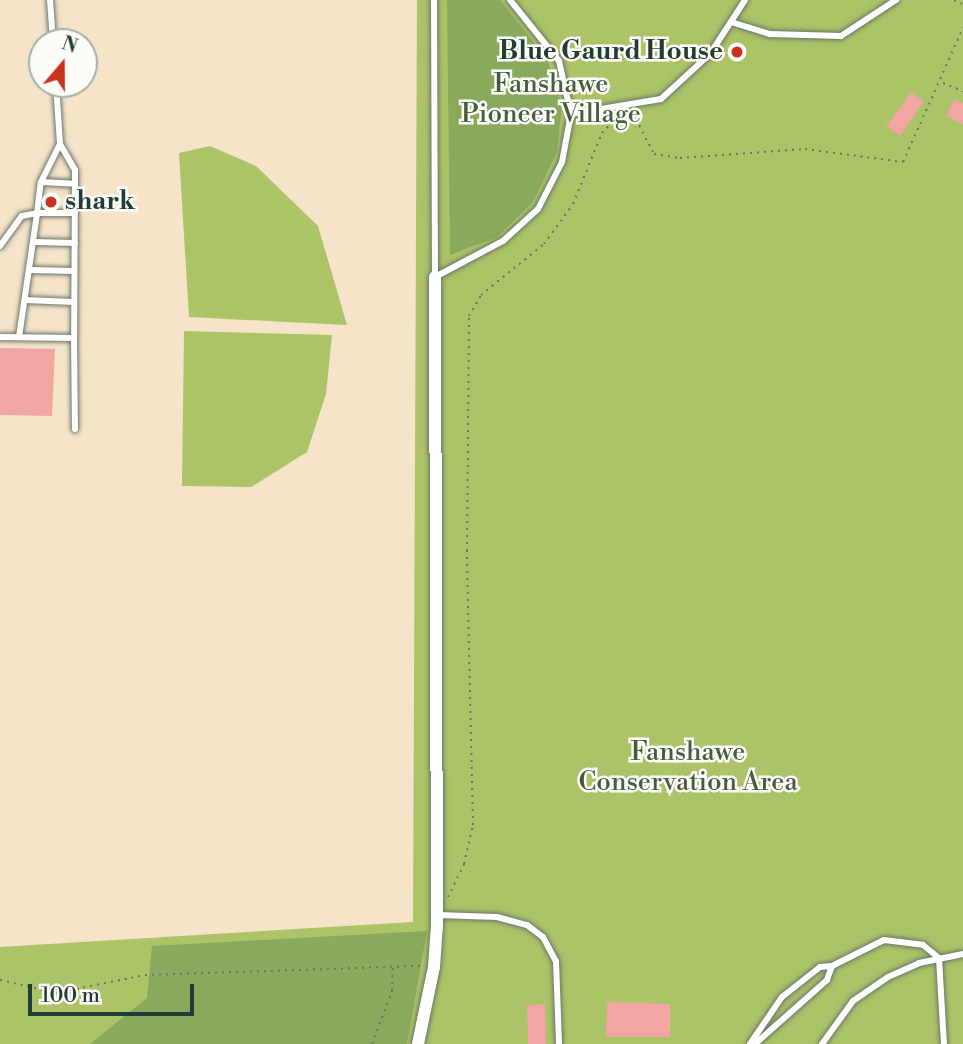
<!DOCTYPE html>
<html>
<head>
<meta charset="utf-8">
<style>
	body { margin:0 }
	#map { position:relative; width:963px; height:1044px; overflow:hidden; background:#f5e3ca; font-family:"Libre Bodoni",serif }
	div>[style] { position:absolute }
	.green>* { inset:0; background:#acc368 }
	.forest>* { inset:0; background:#89a95c }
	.building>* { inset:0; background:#f1a6a2 }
	.path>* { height:2px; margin-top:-1px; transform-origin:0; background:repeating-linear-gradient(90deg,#6a7768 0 2px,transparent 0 7px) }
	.roads { filter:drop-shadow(0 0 2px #6a7768) drop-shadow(0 0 2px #6a7768) }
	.lane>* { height:6px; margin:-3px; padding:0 3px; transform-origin:3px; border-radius:3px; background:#fff }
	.street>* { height:12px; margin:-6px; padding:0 6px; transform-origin:6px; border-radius:6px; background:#fff }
	.dots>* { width:19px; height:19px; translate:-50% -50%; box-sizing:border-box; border:4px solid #fdfcf7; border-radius:50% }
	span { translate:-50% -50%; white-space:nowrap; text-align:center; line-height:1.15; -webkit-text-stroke:5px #fdfcf7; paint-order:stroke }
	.poi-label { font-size:26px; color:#1f3d34; font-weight:700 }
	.right { translate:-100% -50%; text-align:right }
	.left { translate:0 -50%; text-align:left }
	.park-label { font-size:26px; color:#425e41 }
	.north { position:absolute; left:28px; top:28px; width:70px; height:70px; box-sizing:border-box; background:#fdfcf7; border:2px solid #a4b0a9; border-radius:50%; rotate:20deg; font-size:19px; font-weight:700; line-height:28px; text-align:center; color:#1f3d34 }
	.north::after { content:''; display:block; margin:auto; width:24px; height:32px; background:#c8321e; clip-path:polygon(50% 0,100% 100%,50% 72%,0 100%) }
	.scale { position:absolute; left:28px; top:984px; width:166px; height:32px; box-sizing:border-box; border:4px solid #1f3d34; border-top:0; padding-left:9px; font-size:21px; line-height:24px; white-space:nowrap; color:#1f3d34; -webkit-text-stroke:5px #fdfcf7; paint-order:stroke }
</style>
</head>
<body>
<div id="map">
	<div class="green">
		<div style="clip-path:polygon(417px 0,963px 0,963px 1044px,0 1044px,0 947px,413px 922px)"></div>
		<div style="clip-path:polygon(210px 146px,256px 166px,318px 226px,347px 325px,189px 317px,179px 153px)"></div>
		<div style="clip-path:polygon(184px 331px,332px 335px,326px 394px,307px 452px,251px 487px,182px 486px)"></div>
	</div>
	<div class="forest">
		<div style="clip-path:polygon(447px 0,500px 0,547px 59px,562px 105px,557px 152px,533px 202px,497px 237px,450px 255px)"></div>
		<div style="clip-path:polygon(427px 931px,407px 1044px,90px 1044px,147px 998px,152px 946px)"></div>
	</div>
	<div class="building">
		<div style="clip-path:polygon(735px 44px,746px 49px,739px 61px,729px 55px)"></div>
		<div style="clip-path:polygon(911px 93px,924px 101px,900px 136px,886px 126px)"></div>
		<div style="clip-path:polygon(954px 99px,963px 103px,963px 124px,946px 116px)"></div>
		<div style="clip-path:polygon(0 348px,55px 349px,52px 416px,0 415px)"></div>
		<div style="clip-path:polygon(607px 1002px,670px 1004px,670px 1037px,606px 1037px)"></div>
		<div style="clip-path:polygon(545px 1004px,546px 1044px,528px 1044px,527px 1005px)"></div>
	</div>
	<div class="path">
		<div style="left:954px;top:0;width:10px;rotate:24deg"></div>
		<div style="left:943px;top:83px;width:22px;rotate:22deg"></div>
		<div style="left:633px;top:113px;width:46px;rotate:62.9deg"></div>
		<div style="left:654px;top:154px;width:26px;rotate:9deg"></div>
		<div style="left:680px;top:158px;width:125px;rotate:-4.1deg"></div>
		<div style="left:805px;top:149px;width:99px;rotate:7.6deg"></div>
		<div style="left:903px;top:162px;width:147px;rotate:-65.9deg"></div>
		<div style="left:448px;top:897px;width:37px;rotate:-64deg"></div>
		<div style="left:464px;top:864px;width:40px;rotate:-77deg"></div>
		<div style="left:473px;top:825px;width:274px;rotate:-91.3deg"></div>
		<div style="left:467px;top:551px;width:235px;rotate:-89.5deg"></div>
		<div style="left:469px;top:316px;width:24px;rotate:-60deg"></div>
		<div style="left:481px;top:295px;width:81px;rotate:-39deg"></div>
		<div style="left:544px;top:244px;width:49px;rotate:-54.1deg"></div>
		<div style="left:573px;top:204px;width:77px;rotate:-67.8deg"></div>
		<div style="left:602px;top:133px;width:23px;rotate:-47deg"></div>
		<div style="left:0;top:980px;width:57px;rotate:13.1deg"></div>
		<div style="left:56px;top:993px;width:91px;rotate:-11.4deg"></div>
		<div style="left:145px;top:975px;width:277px;rotate:-1.9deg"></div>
		<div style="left:372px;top:1044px;width:57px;rotate:-69.3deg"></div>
		<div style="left:392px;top:991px;width:26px;rotate:-88deg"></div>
	</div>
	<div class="roads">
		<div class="lane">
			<div style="left:50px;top:0;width:42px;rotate:85.9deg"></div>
			<div style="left:434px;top:0;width:277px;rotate:89.8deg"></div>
			<div style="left:435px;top:277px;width:77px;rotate:-27.9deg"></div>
			<div style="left:503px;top:241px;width:47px;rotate:-42.4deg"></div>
			<div style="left:538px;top:209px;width:53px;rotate:-62.9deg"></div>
			<div style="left:562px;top:162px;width:49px;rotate:-79.4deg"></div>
			<div style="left:571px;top:114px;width:54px;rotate:-102.8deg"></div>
			<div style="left:559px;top:61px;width:78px;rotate:-128.8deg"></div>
			<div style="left:731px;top:22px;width:41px;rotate:17.1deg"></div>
			<div style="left:770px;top:34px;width:71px;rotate:1.6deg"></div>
			<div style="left:841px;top:36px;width:66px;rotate:-33.2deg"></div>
			<div style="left:56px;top:84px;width:60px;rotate:86.2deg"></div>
			<div style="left:60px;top:144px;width:30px;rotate:60deg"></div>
			<div style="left:75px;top:170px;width:168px;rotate:90.3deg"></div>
			<div style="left:571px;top:114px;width:91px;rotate:-9.5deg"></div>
			<div style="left:661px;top:99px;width:67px;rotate:-42.6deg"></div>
			<div style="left:710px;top:54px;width:64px;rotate:-57.1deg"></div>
			<div style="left:41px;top:182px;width:34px;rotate:3deg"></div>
			<div style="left:34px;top:242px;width:41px;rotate:1.4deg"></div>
			<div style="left:0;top:246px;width:37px;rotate:-54deg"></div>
			<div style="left:22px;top:216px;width:15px;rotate:-11deg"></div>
			<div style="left:37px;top:213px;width:31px;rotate:-83deg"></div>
			<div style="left:41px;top:182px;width:42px;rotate:-63.4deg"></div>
			<div style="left:30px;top:270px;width:44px;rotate:1.3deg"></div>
			<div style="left:25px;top:300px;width:49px;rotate:2.3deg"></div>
			<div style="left:0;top:337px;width:74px;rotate:0.8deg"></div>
			<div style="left:74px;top:338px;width:91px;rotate:89.4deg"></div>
			<div style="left:19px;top:337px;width:125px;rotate:-81.7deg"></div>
			<div style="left:37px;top:213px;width:38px"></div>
			<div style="left:437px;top:915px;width:60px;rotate:1.9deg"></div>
			<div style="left:497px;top:917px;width:31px;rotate:15deg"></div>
			<div style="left:527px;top:925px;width:20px;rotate:37deg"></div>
			<div style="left:543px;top:937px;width:27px;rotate:62deg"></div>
			<div style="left:556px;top:961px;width:83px;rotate:87.9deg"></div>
			<div style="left:832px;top:966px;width:58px;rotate:-26.6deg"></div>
			<div style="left:884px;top:940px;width:39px;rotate:7deg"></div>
			<div style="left:923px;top:945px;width:21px;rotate:39deg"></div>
			<div style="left:939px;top:958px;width:86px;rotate:86.7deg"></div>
			<div style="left:750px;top:1044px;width:57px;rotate:-55.8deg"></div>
			<div style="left:782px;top:997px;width:48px;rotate:-38.3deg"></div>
			<div style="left:820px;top:967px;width:12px;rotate:-5deg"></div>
			<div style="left:832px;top:966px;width:15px;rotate:110deg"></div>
			<div style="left:827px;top:980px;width:96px;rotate:138.4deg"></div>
			<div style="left:822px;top:1044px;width:53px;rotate:-54.2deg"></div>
			<div style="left:853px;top:1001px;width:42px;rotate:-34.4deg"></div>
			<div style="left:888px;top:977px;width:34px;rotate:-24deg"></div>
			<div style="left:919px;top:963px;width:45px;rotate:-11.6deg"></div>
		</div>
		<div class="street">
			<div style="left:418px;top:1044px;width:79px;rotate:-78.3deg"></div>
			<div style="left:434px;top:967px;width:39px;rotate:-86deg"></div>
			<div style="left:437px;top:928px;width:651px;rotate:-90.18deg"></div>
		</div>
	</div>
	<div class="dots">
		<div style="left:737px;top:52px;background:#c8321e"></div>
		<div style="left:51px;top:202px;background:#c8321e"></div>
	</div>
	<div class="poi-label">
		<span class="right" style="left:723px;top:52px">Blue Gaurd House</span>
		<span class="left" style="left:65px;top:202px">shark</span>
	</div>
	<div class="park-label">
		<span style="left:551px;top:100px">Fanshawe<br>Pioneer Village</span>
		<span style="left:688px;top:768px">Fanshawe<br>Conservation Area</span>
	</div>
	<div class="north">N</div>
	<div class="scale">100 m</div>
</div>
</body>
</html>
